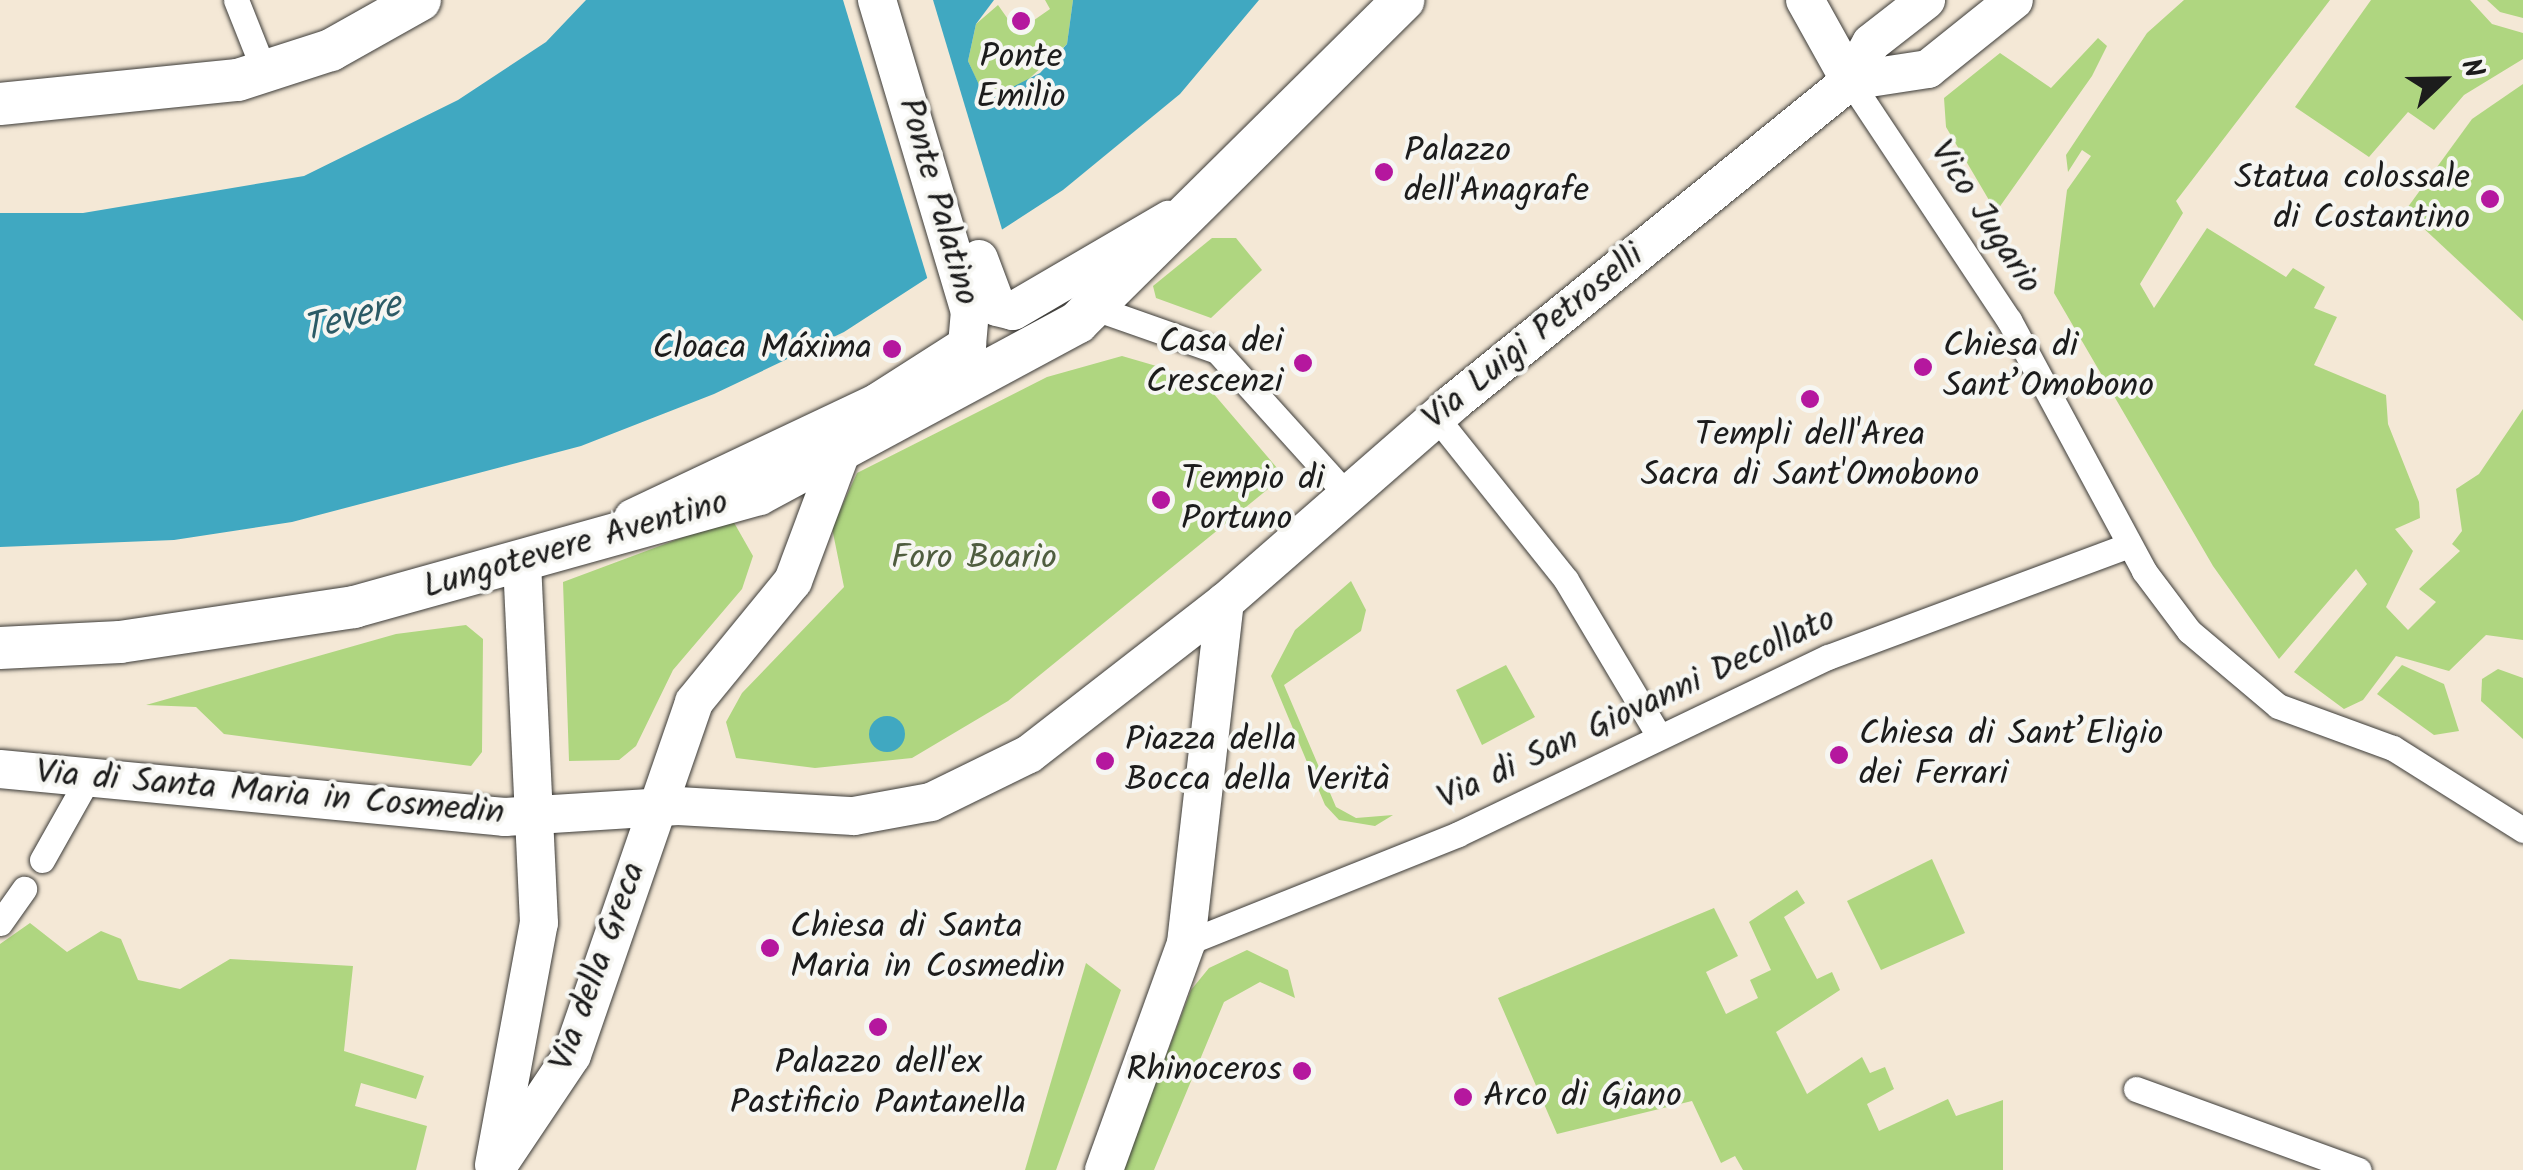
<!DOCTYPE html>
<html>
<head>
<meta charset="utf-8">
<style>
	body { margin:0 }
	#map { position:relative; width:2523px; height:1170px; overflow:hidden; background:#f4e8d6; font-family:Kalam,sans-serif }
	div>[style] { position:absolute }
	.green>* { inset:0; background:#afd680 }
	.water>* { inset:0; background:#40a8c1 }
	.round { border-radius:50% }
	.pier>* { inset:0; background:#f4e8d6 }
	.roads { filter:drop-shadow(0 0 2px #3c3b38) drop-shadow(0 0 2px #3c3b38) }
	.street>* { height:25px; margin:-12.5px; padding:0 12.5px; transform-origin:12.5px; border-radius:12.5px; background:#fff }
	.secondary>* { height:38px; margin:-19px; padding:0 19px; transform-origin:19px; border-radius:19px; background:#fff }
	.primary>* { height:42px; margin:-21px; padding:0 21px; transform-origin:21px; border-radius:21px; background:#fff }
	.dots>* { width:28px; height:28px; translate:-50% -50%; box-sizing:border-box; border:5px solid #f6f6f2; border-radius:50% }
	span { translate:-50% -50%; white-space:nowrap; text-align:center; line-height:1.15; -webkit-text-stroke:8px #f6f6f2; paint-order:stroke }
	.poi-label { font-size:35px; color:#1c1c1c }
	.left { translate:0 -50%; text-align:left }
	.right { translate:-100% -50%; text-align:right }
	.street-label { font-size:35px; color:#1c1c1c }
	.park-label { font-size:35px; color:#4f5d3f }
	.water-label { font-size:38px; color:#2c5b66; font-style:italic }
	.north { position:absolute; left:2393px; top:30px; width:100px; height:100px; -webkit-text-stroke:8px #f6f6f2; paint-order:stroke; rotate:68deg; font-size:28px; font-weight:700; line-height:40px; text-align:center; color:#1c1c1c }
	.north::after { content:''; display:block; margin:auto; width:35px; height:45px; background:#1c1c1c; clip-path:polygon(50% 0,100% 100%,50% 72%,0 100%) }
</style>
</head>
<body>
<div id="map">
	<div class="green">
		<div style="clip-path:polygon(1045px 0,1073px 0,1067px 44px,1020px 87px,981px 90px,968px 61px,976px 24px,998px 5px,1017px 32px,1050px 9px)"></div>
		<div style="clip-path:polygon(2184px 0,2330px 0,2176px 201px,2183px 213px,2140px 284px,2154px 308px,2207px 228px,2286px 277px,2293px 268px,2325px 287px,2314px 308px,2337px 317px,2314px 365px,2386px 395px,2388px 424px,2419px 502px,2420px 518px,2395px 529px,2413px 551px,2386px 607px,2408px 630px,2436px 602px,2419px 589px,2460px 551px,2452px 544px,2462px 531px,2456px 489px,2479px 474px,2523px 409px,2523px 640px,2486px 635px,2449px 671px,2396px 656px,2363px 700px,2344px 709px,2294px 672px,2367px 584px,2356px 569px,2279px 659px,2213px 566px,2054px 293px,2067px 190px,2091px 156px,2082px 150px,2068px 172px,2066px 155px,2147px 33px)"></div>
		<div style="clip-path:polygon(2371px 0,2470px 0,2492px 24px,2523px 33px,2523px 59px,2464px 95px,2434px 130px,2408px 112px,2369px 157px,2295px 107px)"></div>
		<div style="clip-path:polygon(2487px 0,2523px 0,2523px 18px,2500px 12px)"></div>
		<div style="clip-path:polygon(2098px 38px,2107px 46px,2092px 76px,1996px 212px,1946px 127px,1944px 98px,2000px 53px,2051px 88px)"></div>
		<div style="clip-path:polygon(2523px 84px,2523px 321px,2405px 211px,2472px 119px)"></div>
		<div style="clip-path:polygon(1212px 238px,1236px 238px,1262px 270px,1211px 318px,1156px 298px,1153px 286px)"></div>
		<div style="clip-path:polygon(1122px 356px,1201px 379px,1284px 476px,1008px 701px,912px 758px,815px 768px,736px 758px,726px 722px,742px 693px,844px 587px,832px 528px,857px 473px,1047px 377px)"></div>
		<div style="clip-path:polygon(732px 519px,753px 556px,742px 589px,673px 670px,636px 746px,619px 760px,569px 761px,563px 582px)"></div>
		<div style="clip-path:polygon(1351px 581px,1366px 610px,1361px 631px,1284px 685px,1336px 807px,1356px 818px,1393px 815px,1375px 826px,1339px 820px,1325px 805px,1271px 676px,1295px 630px)"></div>
		<div style="clip-path:polygon(466px 625px,483px 639px,482px 752px,471px 766px,224px 734px,196px 707px,146px 705px,396px 634px)"></div>
		<div style="clip-path:polygon(1506px 665px,1535px 717px,1482px 745px,1456px 690px)"></div>
		<div style="clip-path:polygon(2402px 665px,2444px 684px,2459px 731px,2434px 735px,2377px 694px)"></div>
		<div style="clip-path:polygon(2498px 669px,2523px 678px,2523px 739px,2481px 701px,2482px 679px)"></div>
		<div style="clip-path:polygon(1932px 859px,1965px 933px,1881px 970px,1847px 901px)"></div>
		<div style="clip-path:polygon(1797px 890px,1805px 903px,1784px 917px,1817px 979px,1832px 972px,1840px 990px,1776px 1032px,1807px 1094px,1862px 1057px,1870px 1073px,1885px 1067px,1894px 1089px,1867px 1104px,1879px 1131px,1948px 1099px,1956px 1116px,2003px 1100px,2003px 1170px,1743px 1170px,1735px 1156px,1721px 1163px,1692px 1101px,1557px 1134px,1498px 998px,1714px 908px,1738px 956px,1706px 972px,1726px 1014px,1758px 998px,1750px 980px,1771px 970px,1749px 922px)"></div>
		<div style="clip-path:polygon(30px 923px,67px 952px,101px 931px,121px 939px,138px 980px,180px 989px,230px 959px,353px 966px,344px 1051px,424px 1076px,416px 1099px,361px 1083px,355px 1106px,427px 1126px,416px 1170px,0 1170px,0 944px)"></div>
		<div style="clip-path:polygon(1247px 950px,1288px 970px,1295px 998px,1260px 982px,1224px 1002px,1154px 1170px,1123px 1170px,1191px 990px,1209px 968px)"></div>
		<div style="clip-path:polygon(1086px 963px,1121px 990px,1056px 1170px,1025px 1170px)"></div>
	</div>
	<div class="water">
		<div style="clip-path:polygon(586px 0,994px 0,976px 24px,968px 61px,981px 89px,999px 94px,1040px 73px,1067px 44px,1073px 0,1259px 0,1180px 94px,1063px 190px,844px 332px,714px 394px,581px 446px,292px 522px,174px 540px,0 547px,0 213px,83px 213px,304px 176px,458px 100px,546px 42px)"></div>
		<div class="round" style="left:869px;top:716px;width:36px;height:36px"></div>
	</div>
	<div class="pier">
		<div style="clip-path:polygon(843px 0,933px 0,1004px 236px,930px 287px)"></div>
	</div>
	<div class="roads">
		<div class="street">
			<div style="left:236px;top:0;width:79px;rotate:68.3deg"></div>
			<div style="left:1850px;top:81px;width:287px;rotate:56.4deg"></div>
			<div style="left:2009px;top:320px;width:285px;rotate:61.7deg"></div>
			<div style="left:2144px;top:571px;width:75px;rotate:53.1deg"></div>
			<div style="left:2189px;top:631px;width:116px;rotate:40.1deg"></div>
			<div style="left:2278px;top:706px;width:122px;rotate:20.1deg"></div>
			<div style="left:2393px;top:748px;width:154px;rotate:32.2deg"></div>
			<div style="left:1095px;top:308px;width:129px;rotate:19.4deg"></div>
			<div style="left:1217px;top:351px;width:194px;rotate:47.9deg"></div>
			<div style="left:1436px;top:417px;width:208px;rotate:51.4deg"></div>
			<div style="left:1566px;top:580px;width:182px;rotate:59.2deg"></div>
			<div style="left:42px;top:860px;width:92px;rotate:-60.6deg"></div>
			<div style="left:0;top:923px;width:42px;rotate:-54.8deg"></div>
			<div style="left:1186px;top:943px;width:293px;rotate:-21.8deg"></div>
			<div style="left:1458px;top:834px;width:410px;rotate:-25.6deg"></div>
			<div style="left:1828px;top:657px;width:321px;rotate:-20.4deg"></div>
			<div style="left:2136px;top:1089px;width:237px;rotate:20deg"></div>
		</div>
		<div class="secondary">
			<div style="left:1805px;top:0;width:93px;rotate:60.9deg"></div>
			<div style="left:1850px;top:81px;width:79px;rotate:-8.7deg"></div>
			<div style="left:1928px;top:69px;width:110px;rotate:-38.7deg"></div>
			<div style="left:979px;top:259px;width:51px;rotate:69.4deg"></div>
			<div style="left:997px;top:307px;width:16px;rotate:14deg"></div>
			<div style="left:1013px;top:311px;width:181px;rotate:-30.3deg"></div>
			<div style="left:633px;top:518px;width:271px;rotate:-25.3deg"></div>
			<div style="left:878px;top:402px;width:106px;rotate:-32.6deg"></div>
			<div style="left:967px;top:345px;width:33px;rotate:-85deg"></div>
			<div style="left:970px;top:312px;width:326px;rotate:-106.6deg"></div>
			<div style="left:0;top:769px;width:507px;rotate:5.43deg"></div>
			<div style="left:505px;top:817px;width:173px;rotate:-3.6deg"></div>
			<div style="left:678px;top:806px;width:176px;rotate:3.3deg"></div>
			<div style="left:854px;top:816px;width:78px;rotate:-10.3deg"></div>
			<div style="left:931px;top:802px;width:109px;rotate:-26.1deg"></div>
			<div style="left:1029px;top:754px;width:248px;rotate:-37.8deg"></div>
			<div style="left:1225px;top:602px;width:304px;rotate:-41.1deg"></div>
			<div style="left:1454px;top:402px;width:510px;rotate:-39.03deg"></div>
			<div style="left:1850px;top:81px;width:43px;rotate:-61.1deg"></div>
			<div style="left:1871px;top:43px;width:70px;rotate:-38deg"></div>
			<div style="left:494px;top:1165px;width:246px;rotate:-79.5deg"></div>
			<div style="left:539px;top:923px;width:360px;rotate:-92.7deg"></div>
			<div style="left:495px;top:1170px;width:138px;rotate:-56.2deg"></div>
			<div style="left:572px;top:1055px;width:373px;rotate:-70.9deg"></div>
			<div style="left:694px;top:702px;width:156px;rotate:-50.7deg"></div>
			<div style="left:793px;top:581px;width:134px;rotate:-69.5deg"></div>
			<div style="left:1104px;top:1170px;width:241px;rotate:-70.1deg"></div>
			<div style="left:1186px;top:943px;width:343px;rotate:-83.5deg"></div>
		</div>
		<div class="primary">
			<div style="left:0;top:104px;width:239px;rotate:-5.8deg"></div>
			<div style="left:238px;top:80px;width:98px;rotate:-17.9deg"></div>
			<div style="left:331px;top:50px;width:102px;rotate:-29.3deg"></div>
			<div style="left:0;top:648px;width:120px;rotate:-2.9deg"></div>
			<div style="left:120px;top:642px;width:237px;rotate:-8.5deg"></div>
			<div style="left:354px;top:607px;width:420px;rotate:-15.6deg"></div>
			<div style="left:759px;top:494px;width:362px;rotate:-28.3deg"></div>
			<div style="left:1078px;top:322px;width:458px;rotate:-44.7deg"></div>
		</div>
	</div>
	<div class="dots">
		<div style="left:1021px;top:21px;background:#b5179e"></div>
		<div style="left:1384px;top:172px;background:#b5179e"></div>
		<div style="left:2490px;top:199px;background:#b5179e"></div>
		<div style="left:892px;top:349px;background:#b5179e"></div>
		<div style="left:1303px;top:363px;background:#b5179e"></div>
		<div style="left:1923px;top:367px;background:#b5179e"></div>
		<div style="left:1810px;top:399px;background:#b5179e"></div>
		<div style="left:1161px;top:500px;background:#b5179e"></div>
		<div style="left:1839px;top:755px;background:#b5179e"></div>
		<div style="left:1105px;top:761px;background:#b5179e"></div>
		<div style="left:770px;top:948px;background:#b5179e"></div>
		<div style="left:878px;top:1027px;background:#b5179e"></div>
		<div style="left:1302px;top:1071px;background:#b5179e"></div>
		<div style="left:1463px;top:1097px;background:#b5179e"></div>
	</div>
	<div class="poi-label">
		<span style="left:1021px;top:78px">Ponte<br>Emilio</span>
		<span class="left" style="left:1404px;top:172px">Palazzo<br>dell'Anagrafe</span>
		<span class="right" style="left:2470px;top:199px">Statua colossale<br>di Costantino</span>
		<span class="right" style="left:1283px;top:363px">Casa dei<br>Crescenzi</span>
		<span class="left" style="left:1943px;top:367px">Chiesa di<br>Sant’Omobono</span>
		<span class="right" style="left:872px;top:349px">Cloaca Máxima</span>
		<span style="left:1810px;top:456px">Templi dell'Area<br>Sacra di Sant'Omobono</span>
		<span class="left" style="left:1181px;top:500px">Tempio di<br>Portuno</span>
		<span class="left" style="left:1859px;top:755px">Chiesa di Sant’Eligio<br>dei Ferrari</span>
		<span class="left" style="left:1125px;top:761px">Piazza della<br>Bocca della Verità</span>
		<span class="left" style="left:790px;top:948px">Chiesa di Santa<br>Maria in Cosmedin</span>
		<span style="left:878px;top:1084px">Palazzo dell'ex<br>Pastificio Pantanella</span>
		<span class="right" style="left:1282px;top:1071px">Rhinoceros</span>
		<span class="left" style="left:1483px;top:1097px">Arco di Giano</span>
	</div>
	<div class="street-label">
		<span style="left:937px;top:202px;rotate:74deg">Ponte Palatino</span>
		<span style="left:1984px;top:218px;rotate:57deg">Vico Jugario</span>
		<span style="left:1534px;top:338px;rotate:-39deg">Via Luigi Petroselli</span>
		<span style="left:576px;top:546px;rotate:-16deg">Lungotevere Aventino</span>
		<span style="left:1637px;top:710px;rotate:-25deg">Via di San Giovanni Decollato</span>
		<span style="left:270px;top:794px;rotate:5deg">Via di Santa Maria in Cosmedin</span>
		<span style="left:599px;top:967px;rotate:-70deg">Via della Greca</span>
	</div>
	<div class="park-label">
		<span style="left:974px;top:559px">Foro Boario</span>
	</div>
	<div class="water-label">
		<span style="left:352px;top:319px;rotate:-16deg">Tevere</span>
	</div>
	<div class="north">N</div>
</div>
</body>
</html>
